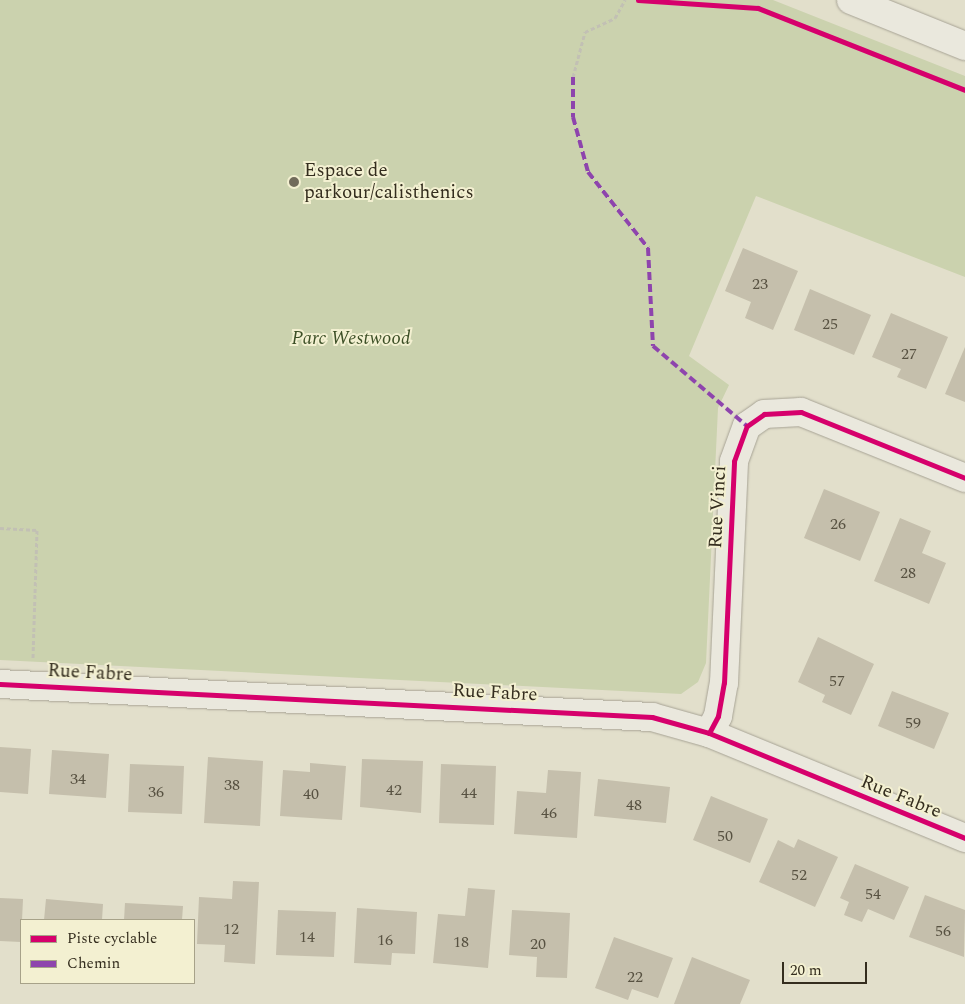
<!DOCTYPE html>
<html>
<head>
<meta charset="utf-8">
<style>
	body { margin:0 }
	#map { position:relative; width:965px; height:1004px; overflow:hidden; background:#e2dfcb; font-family:Spectral,serif }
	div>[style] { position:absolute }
	.green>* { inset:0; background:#cbd2ae }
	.building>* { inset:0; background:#c5bfac }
	.path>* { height:3px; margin-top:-1.5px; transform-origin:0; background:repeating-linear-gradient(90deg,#c2c0b4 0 4px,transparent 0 6.5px) }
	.roads { filter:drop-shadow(0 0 1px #a7a395) drop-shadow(0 0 1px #a7a395) }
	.street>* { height:28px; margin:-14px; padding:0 14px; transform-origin:14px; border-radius:14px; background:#eae8dd }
	.quiet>* { height:4px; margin-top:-2px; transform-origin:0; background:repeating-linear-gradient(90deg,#8e44ad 0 8px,transparent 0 12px) }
	.cycleway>* { height:5px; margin:-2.5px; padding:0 2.5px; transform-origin:2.5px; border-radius:2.5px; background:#d6006c }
	.dots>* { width:14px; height:14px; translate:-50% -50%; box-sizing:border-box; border:2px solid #f3f0d1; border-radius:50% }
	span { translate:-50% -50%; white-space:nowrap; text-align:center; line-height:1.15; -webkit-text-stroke:4px #f3f0d1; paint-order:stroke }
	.number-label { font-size:16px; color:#585242 }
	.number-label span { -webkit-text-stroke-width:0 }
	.poi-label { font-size:19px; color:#342d1e }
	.left { translate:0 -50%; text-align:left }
	.park-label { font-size:19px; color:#3c4f26; font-style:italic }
	.street-label { font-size:19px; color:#342d1e }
	.legend { position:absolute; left:20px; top:919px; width:175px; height:65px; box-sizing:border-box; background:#f3f0d1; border:1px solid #a7a289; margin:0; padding:6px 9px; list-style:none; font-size:15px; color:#342d1e }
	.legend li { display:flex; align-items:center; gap:10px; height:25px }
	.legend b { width:25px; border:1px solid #a7a289 }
	.scale { position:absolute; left:782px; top:962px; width:85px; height:22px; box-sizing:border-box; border:2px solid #342d1e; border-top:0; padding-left:6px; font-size:15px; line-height:18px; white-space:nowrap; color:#342d1e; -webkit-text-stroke:4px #f3f0d1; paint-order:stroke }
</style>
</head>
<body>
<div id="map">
	<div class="green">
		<div style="clip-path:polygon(0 0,773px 0,965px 76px,965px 277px,756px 196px,689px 356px,729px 385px,718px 408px,706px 663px,698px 682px,681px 694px,0 660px)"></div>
	</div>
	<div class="building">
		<div style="clip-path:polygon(743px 248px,798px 271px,773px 330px,745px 318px,751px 302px,725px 291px)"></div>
		<div style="clip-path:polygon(810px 289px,871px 315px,854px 355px,794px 330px)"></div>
		<div style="clip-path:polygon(891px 313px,948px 337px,926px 389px,897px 377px,901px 369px,872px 357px)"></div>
		<div style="clip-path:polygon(965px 347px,965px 402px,945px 394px)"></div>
		<div style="clip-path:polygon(824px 489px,880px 512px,860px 561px,804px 538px)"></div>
		<div style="clip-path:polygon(900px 518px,931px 531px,922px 553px,946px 563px,929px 604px,874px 581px)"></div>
		<div style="clip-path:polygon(818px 637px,874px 664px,851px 715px,822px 702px,825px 695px,798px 682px)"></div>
		<div style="clip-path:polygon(892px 691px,949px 713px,934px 749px,878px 726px)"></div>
		<div style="clip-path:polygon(0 747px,31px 749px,28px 794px,0 792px)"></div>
		<div style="clip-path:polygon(52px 750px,109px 754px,106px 798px,49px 794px)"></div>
		<div style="clip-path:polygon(208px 757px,263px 761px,260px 826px,204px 823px)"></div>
		<div style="clip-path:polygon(362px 759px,423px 761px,421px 813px,360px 807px)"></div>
		<div style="clip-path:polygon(310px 763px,346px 766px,342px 820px,280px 816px,283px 770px,310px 772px)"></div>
		<div style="clip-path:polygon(130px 764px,184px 766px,182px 814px,128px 812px)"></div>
		<div style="clip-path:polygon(441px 764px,496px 766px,494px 825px,439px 823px)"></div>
		<div style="clip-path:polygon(548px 770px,581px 772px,577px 838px,514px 834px,517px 791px,546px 793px)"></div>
		<div style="clip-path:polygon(598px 779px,670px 787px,666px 823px,594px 816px)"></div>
		<div style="clip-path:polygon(711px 796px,768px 819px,750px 863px,693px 840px)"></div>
		<div style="clip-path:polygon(798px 839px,838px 857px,815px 907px,759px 882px,778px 840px,794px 848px)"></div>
		<div style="clip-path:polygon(855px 864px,909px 887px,894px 920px,868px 909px,862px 922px,844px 915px,849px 902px,840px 898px)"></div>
		<div style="clip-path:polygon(233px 881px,259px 882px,255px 964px,224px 962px,225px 945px,197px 944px,199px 897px,232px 899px)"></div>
		<div style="clip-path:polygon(468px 888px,495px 890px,488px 968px,433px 963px,438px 914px,465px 916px)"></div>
		<div style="clip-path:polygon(925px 895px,965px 910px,964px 957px,909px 937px)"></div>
		<div style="clip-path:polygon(0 898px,23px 899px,21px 942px,0 941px)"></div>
		<div style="clip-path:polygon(46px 899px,103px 904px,102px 920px,44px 920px)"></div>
		<div style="clip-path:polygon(125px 903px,183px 906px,182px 920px,124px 920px)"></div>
		<div style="clip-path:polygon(357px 908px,417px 912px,415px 954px,392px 953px,391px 965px,354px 963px)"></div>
		<div style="clip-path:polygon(278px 910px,336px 912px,334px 957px,276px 955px)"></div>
		<div style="clip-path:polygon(512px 910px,570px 913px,567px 978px,536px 977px,537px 957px,509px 955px)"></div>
		<div style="clip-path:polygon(614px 937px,673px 958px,658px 998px,632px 989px,628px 1000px,595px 988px)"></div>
		<div style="clip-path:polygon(692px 957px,750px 980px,740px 1004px,674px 1004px)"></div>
	</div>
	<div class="path">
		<div style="left:573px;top:77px;width:47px;rotate:-75.1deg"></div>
		<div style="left:585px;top:32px;width:33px;rotate:-25deg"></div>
		<div style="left:615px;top:18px;width:21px;rotate:-61deg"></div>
		<div style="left:0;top:528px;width:37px;rotate:3deg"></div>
		<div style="left:37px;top:530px;width:129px;rotate:91.8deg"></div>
	</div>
	<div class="roads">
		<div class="street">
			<div style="left:851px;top:0;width:123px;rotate:22deg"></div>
			<div style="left:0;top:684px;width:653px;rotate:2.9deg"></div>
			<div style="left:652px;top:717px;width:59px;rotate:15.7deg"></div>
			<div style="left:709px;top:733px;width:277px;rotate:22.3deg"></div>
			<div style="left:709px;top:733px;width:19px;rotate:-62deg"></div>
			<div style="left:718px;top:716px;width:34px;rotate:-80deg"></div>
			<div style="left:724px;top:683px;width:222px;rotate:-87.4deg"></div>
			<div style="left:734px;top:461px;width:37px;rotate:-70deg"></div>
			<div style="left:747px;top:426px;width:21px;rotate:-35deg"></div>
			<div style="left:764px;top:414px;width:37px;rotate:-3deg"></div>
			<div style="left:801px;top:412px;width:177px;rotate:21.9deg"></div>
		</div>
	</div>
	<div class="quiet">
		<div style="left:573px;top:77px;width:40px;rotate:90deg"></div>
		<div style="left:573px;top:117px;width:57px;rotate:74.7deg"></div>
		<div style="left:588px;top:172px;width:97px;rotate:51.7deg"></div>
		<div style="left:648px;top:248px;width:98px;rotate:87.1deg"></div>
		<div style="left:653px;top:346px;width:123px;rotate:40.4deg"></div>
	</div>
	<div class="cycleway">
		<div style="left:638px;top:0;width:120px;rotate:3.8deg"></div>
		<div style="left:758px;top:8px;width:223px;rotate:21.6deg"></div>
		<div style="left:0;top:684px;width:653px;rotate:2.9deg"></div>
		<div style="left:652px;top:717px;width:59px;rotate:15.7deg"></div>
		<div style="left:709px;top:733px;width:277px;rotate:22.3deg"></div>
		<div style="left:709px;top:733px;width:19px;rotate:-62deg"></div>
		<div style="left:718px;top:716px;width:34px;rotate:-80deg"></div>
		<div style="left:724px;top:683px;width:222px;rotate:-87.4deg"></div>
		<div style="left:734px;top:461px;width:37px;rotate:-70deg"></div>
		<div style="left:747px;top:426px;width:21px;rotate:-35deg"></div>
		<div style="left:764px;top:414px;width:37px;rotate:-3deg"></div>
		<div style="left:801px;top:412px;width:177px;rotate:21.9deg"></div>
	</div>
	<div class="dots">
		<div style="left:294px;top:182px;background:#716b5b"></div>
	</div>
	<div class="number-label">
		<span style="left:760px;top:284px">23</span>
		<span style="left:830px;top:324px">25</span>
		<span style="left:909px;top:354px">27</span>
		<span style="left:838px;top:524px">26</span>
		<span style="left:908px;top:573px">28</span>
		<span style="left:837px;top:681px">57</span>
		<span style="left:913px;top:723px">59</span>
		<span style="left:78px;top:779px">34</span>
		<span style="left:232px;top:785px">38</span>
		<span style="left:394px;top:790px">42</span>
		<span style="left:156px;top:792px">36</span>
		<span style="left:469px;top:793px">44</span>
		<span style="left:311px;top:794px">40</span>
		<span style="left:634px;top:805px">48</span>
		<span style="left:549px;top:813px">46</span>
		<span style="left:725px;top:836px">50</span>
		<span style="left:799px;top:875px">52</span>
		<span style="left:873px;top:894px">54</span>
		<span style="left:231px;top:929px">12</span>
		<span style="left:943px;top:931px">56</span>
		<span style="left:307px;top:937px">14</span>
		<span style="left:385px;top:940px">16</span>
		<span style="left:461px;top:942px">18</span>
		<span style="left:538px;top:944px">20</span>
		<span style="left:635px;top:977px">22</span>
	</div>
	<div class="poi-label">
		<span class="left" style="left:304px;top:182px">Espace de<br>parkour/calisthenics</span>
	</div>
	<div class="park-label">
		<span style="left:351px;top:339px">Parc Westwood</span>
	</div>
	<div class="street-label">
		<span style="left:718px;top:507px;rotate:-87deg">Rue Vinci</span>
		<span style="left:90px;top:673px;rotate:3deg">Rue Fabre</span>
		<span style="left:495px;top:693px;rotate:3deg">Rue Fabre</span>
		<span style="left:901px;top:797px;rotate:22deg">Rue Fabre</span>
	</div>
	<ul class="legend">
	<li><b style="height:6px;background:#d6006c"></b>Piste cyclable</li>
	<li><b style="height:6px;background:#8e44ad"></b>Chemin</li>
	</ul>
	<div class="scale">20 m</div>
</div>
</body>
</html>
